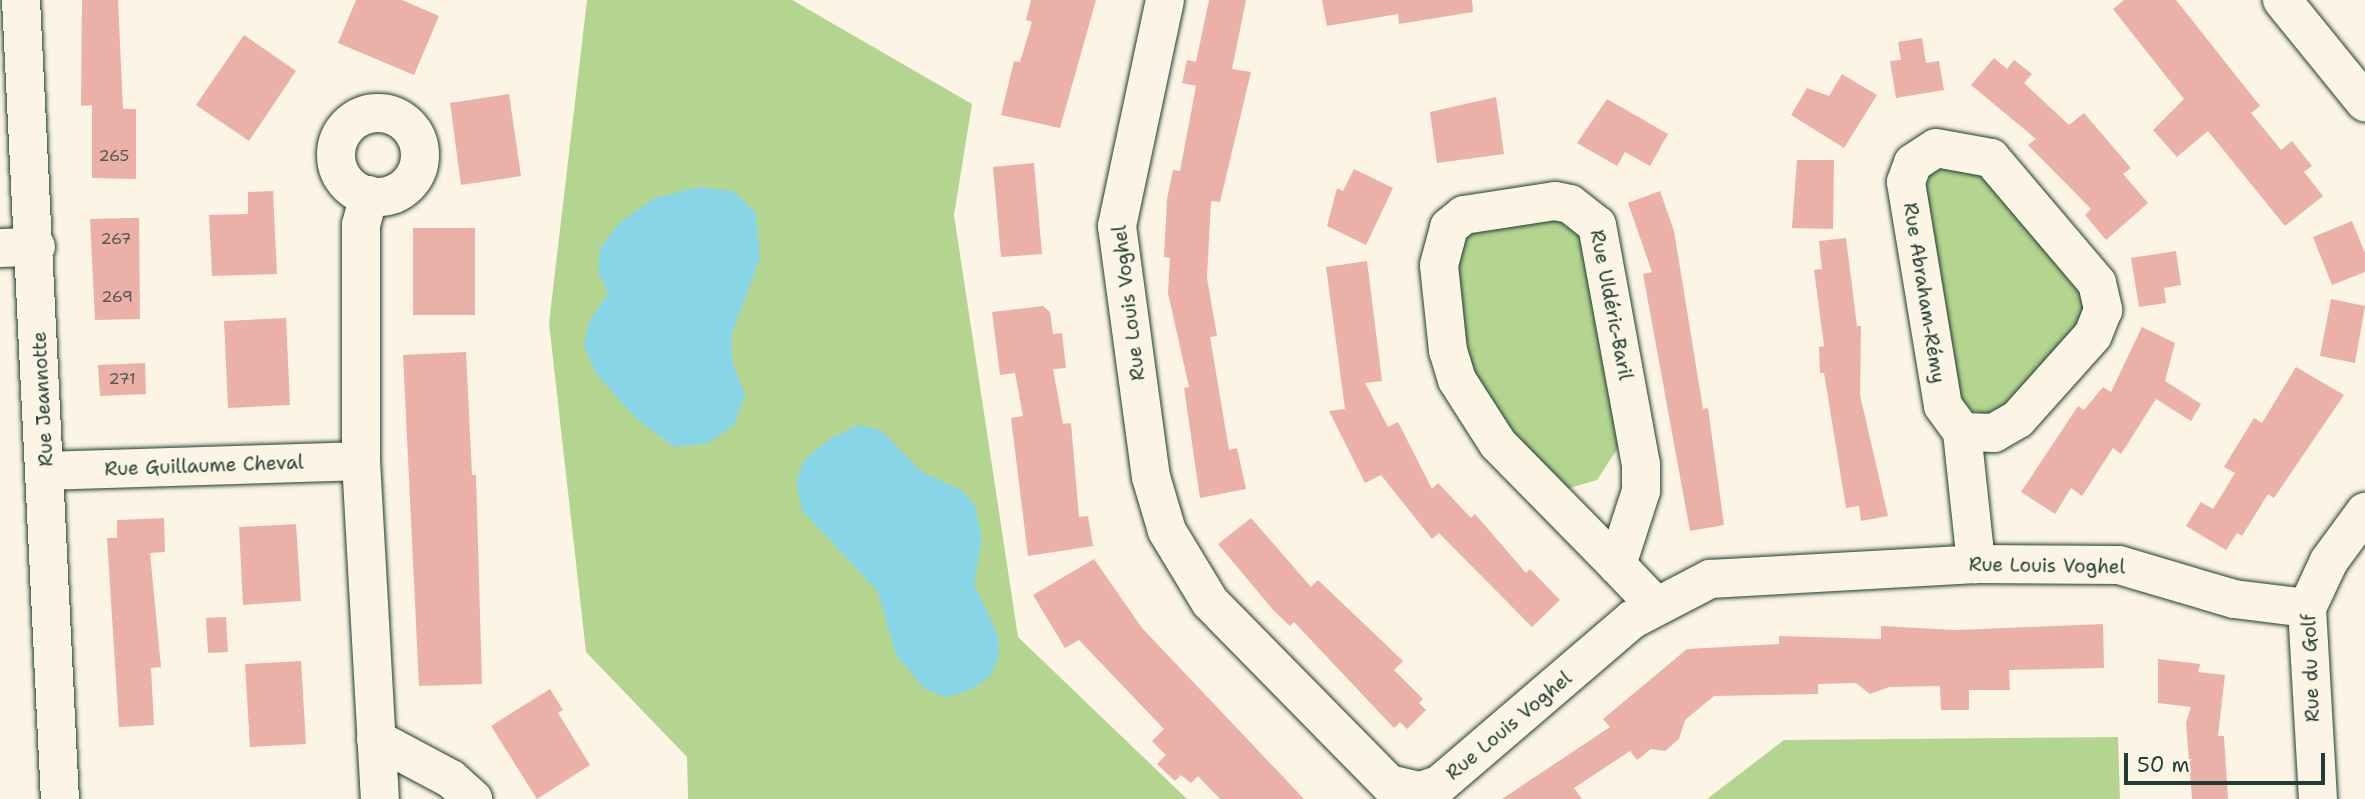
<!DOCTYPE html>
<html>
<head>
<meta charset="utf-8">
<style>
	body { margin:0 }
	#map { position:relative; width:2365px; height:799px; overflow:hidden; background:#fcf5e5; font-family:"Shantell Sans",sans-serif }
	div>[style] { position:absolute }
	.green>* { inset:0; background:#b4d58f }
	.water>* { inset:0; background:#87d5e6 }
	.building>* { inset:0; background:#ebb1a8 }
	.roads { filter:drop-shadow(0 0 2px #1f3d34) drop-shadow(0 0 2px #1f3d34) }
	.minor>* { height:38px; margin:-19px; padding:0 19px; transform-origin:19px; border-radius:19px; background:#fcf5e5 }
	.minor>.ring { margin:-19px; padding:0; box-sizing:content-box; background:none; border:38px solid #fcf5e5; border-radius:50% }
	span { translate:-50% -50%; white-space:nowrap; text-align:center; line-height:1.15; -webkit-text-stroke:5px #fcf5e5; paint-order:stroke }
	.number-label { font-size:16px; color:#525a51 }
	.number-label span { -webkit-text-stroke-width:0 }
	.street-label { font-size:19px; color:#1f3d34 }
	.scale { position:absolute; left:2124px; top:753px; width:201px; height:32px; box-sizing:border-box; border:4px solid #1f3d34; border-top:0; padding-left:9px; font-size:21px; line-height:24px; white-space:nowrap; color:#1f3d34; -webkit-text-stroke:5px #fcf5e5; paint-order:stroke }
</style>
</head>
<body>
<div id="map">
	<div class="green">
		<div style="clip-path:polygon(587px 0,792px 0,972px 104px,954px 215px,1018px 637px,1187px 799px,688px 799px,687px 757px,586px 652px,549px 323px)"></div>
		<div style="clip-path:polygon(1967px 162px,2085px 283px,2087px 312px,2008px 411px,1991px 415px,1973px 411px,1954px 395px,1919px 185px,1928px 166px)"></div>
		<div style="clip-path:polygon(1558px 212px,1581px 232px,1621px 428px,1618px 448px,1597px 480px,1563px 490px,1515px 442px,1463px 359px,1453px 246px,1477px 225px)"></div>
		<div style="clip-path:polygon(2118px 737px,2120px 799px,1707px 799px,1784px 740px)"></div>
	</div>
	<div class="water">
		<div style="clip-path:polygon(697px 187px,734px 191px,756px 213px,760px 258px,731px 336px,733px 365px,745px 395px,735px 424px,709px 443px,674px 447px,637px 419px,597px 375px,584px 345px,588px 324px,608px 293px,598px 272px,600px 249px,618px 224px,653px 199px)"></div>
		<div style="clip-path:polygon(858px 425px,881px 430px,922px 472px,961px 490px,975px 505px,982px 539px,974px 584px,997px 633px,999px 656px,991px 675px,972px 689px,947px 697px,925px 689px,896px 655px,878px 592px,802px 510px,796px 484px,804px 460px,831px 438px)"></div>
	</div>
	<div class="building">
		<div style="clip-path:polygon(82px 0,118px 0,123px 109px,136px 109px,136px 179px,92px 178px,92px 105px,81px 106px)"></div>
		<div style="clip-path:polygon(356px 0,402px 0,439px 16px,414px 75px,338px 43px)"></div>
		<div style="clip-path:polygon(1031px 0,1096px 0,1060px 128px,1001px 115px,1014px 61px,1020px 62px,1032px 22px,1026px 20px)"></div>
		<div style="clip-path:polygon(1209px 0,1246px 0,1232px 69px,1251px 72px,1220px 202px,1211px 201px,1207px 278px,1217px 336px,1210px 337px,1229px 450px,1237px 448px,1246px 489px,1200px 498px,1184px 388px,1189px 387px,1168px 293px,1170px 258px,1164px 257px,1167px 199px,1173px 170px,1180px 171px,1196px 86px,1182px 83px,1187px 60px,1196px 62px)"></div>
		<div style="clip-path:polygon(1322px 0,1472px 0,1473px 12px,1399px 24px,1398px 14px,1327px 26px)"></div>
		<div style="clip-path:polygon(2124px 0,2176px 0,2260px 106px,2251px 113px,2281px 150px,2292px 141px,2312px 166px,2304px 172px,2323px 196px,2285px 226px,2208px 131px,2177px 157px,2153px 130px,2184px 99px,2113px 9px)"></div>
		<div style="clip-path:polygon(244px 35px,296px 71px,249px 141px,196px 105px)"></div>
		<div style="clip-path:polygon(1922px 38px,1926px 63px,1939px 61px,1944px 90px,1896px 98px,1890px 61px,1901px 60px,1898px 42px)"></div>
		<div style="clip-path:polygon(1994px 58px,2007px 69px,2014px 60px,2032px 74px,2024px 83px,2069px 125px,2084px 113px,2131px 168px,2123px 174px,2148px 203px,2106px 240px,2085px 215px,2091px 209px,2028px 145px,2036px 139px,1971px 85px)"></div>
		<div style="clip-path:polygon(1842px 74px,1877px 95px,1844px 148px,1791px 115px,1807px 88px,1829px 96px)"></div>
		<div style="clip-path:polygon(509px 94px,521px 176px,461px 185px,450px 103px)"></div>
		<div style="clip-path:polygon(1496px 97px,1504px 154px,1437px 163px,1430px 112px)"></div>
		<div style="clip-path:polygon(1607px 99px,1668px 134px,1650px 166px,1625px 152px,1617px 166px,1577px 143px)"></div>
		<div style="clip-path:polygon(1797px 160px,1834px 160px,1833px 229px,1792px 228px)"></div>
		<div style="clip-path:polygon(1034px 163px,1042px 254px,1001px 257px,993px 167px)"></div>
		<div style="clip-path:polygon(1354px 169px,1393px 188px,1366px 245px,1327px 226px,1337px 188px,1343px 191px)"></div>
		<div style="clip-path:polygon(273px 191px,277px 274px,212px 276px,209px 215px,248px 214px,248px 192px)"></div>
		<div style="clip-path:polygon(1660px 191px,1674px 231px,1703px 409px,1708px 408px,1724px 525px,1690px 531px,1643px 274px,1652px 272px,1628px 203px)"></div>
		<div style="clip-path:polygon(127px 218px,139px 218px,140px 319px,95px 320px,90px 219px)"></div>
		<div style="clip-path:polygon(2352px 221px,2365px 253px,2365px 272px,2332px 285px,2313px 237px)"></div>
		<div style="clip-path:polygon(413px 228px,475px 228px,475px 315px,413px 315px)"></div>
		<div style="clip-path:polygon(1846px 238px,1857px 326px,1861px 326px,1860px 395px,1888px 516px,1861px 521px,1859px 506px,1846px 508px,1824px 373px,1820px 373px,1819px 347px,1824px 346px,1814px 270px,1822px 269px,1819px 241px)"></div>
		<div style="clip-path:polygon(2176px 251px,2181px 285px,2164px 288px,2166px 303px,2139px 307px,2131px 258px)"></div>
		<div style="clip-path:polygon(1367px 261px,1382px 381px,1365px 383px,1388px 427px,1398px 422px,1432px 489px,1438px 483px,1471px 518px,1475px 514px,1526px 573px,1530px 569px,1560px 600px,1532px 627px,1439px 533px,1432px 539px,1381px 475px,1365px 483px,1329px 411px,1345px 409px,1326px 267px)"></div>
		<div style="clip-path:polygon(2331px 299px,2365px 306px,2355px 363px,2320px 356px)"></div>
		<div style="clip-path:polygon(1043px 306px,1050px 312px,1053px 334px,1062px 333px,1066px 368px,1053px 369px,1063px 424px,1071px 423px,1079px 517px,1088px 516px,1093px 546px,1028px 556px,1011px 418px,1023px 416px,1015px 373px,1000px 375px,992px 312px)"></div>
		<div style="clip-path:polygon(286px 318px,290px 405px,228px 408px,224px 321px)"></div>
		<div style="clip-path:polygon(2142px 327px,2175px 343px,2165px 381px,2201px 404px,2191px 421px,2156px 399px,2121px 454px,2113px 448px,2082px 496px,2071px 488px,2055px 514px,2021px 492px,2078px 406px,2084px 410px,2103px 387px,2111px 392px)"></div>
		<div style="clip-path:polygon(466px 352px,472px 475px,476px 475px,482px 684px,419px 686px,403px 355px)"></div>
		<div style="clip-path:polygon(145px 363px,146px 394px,100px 396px,98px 365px)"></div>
		<div style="clip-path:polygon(2296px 367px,2344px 395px,2274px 498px,2268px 494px,2242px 536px,2237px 533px,2226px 550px,2186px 526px,2201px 502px,2213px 509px,2235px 473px,2224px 467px,2254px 418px,2262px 423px)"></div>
		<div style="clip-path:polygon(164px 518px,165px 552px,150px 553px,161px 667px,151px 668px,154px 725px,119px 727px,107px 538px,117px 538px,117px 520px)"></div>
		<div style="clip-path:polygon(1251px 518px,1311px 587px,1318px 580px,1403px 661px,1394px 670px,1423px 699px,1419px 703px,1426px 710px,1407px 729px,1400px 722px,1394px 728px,1294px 622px,1290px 626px,1274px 611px,1218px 544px)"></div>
		<div style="clip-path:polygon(296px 524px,301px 601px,243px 605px,239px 527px)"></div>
		<div style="clip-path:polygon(1094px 559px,1142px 628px,1304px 799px,1220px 799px,1198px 776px,1191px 783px,1181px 775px,1175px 781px,1157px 764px,1166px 755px,1152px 741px,1164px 729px,1079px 640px,1065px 648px,1033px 595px)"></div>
		<div style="clip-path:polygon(226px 617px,228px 652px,208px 653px,206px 618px)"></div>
		<div style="clip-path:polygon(2103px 624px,2104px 668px,2009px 670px,2010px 690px,1969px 690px,1969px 710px,1941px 710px,1940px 686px,1889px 687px,1870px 694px,1856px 683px,1818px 684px,1818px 694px,1714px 696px,1685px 720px,1679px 739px,1665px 751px,1651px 749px,1637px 760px,1630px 751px,1574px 788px,1582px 799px,1502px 799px,1610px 727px,1603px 719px,1687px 649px,1779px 644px,1779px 636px,1881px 639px,1881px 626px,1957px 630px)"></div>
		<div style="clip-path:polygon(2158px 659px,2200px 664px,2198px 672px,2225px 675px,2218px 736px,2224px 736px,2228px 799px,2192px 799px,2186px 723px,2191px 707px,2158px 703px)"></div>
		<div style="clip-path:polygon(301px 661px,306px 744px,250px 747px,245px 664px)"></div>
		<div style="clip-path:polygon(550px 689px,563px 710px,558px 713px,590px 765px,537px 799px,491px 726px)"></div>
	</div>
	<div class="roads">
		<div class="minor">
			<div style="left:21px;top:0;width:800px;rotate:87.21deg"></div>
			<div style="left:1165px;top:0;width:231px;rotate:102deg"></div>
			<div style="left:1117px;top:226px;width:253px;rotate:82.3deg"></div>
			<div style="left:1151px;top:477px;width:56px;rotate:73.5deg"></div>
			<div style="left:1167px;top:531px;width:83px;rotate:58.8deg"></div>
			<div style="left:1210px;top:602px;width:255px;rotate:45.5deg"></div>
			<div style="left:1389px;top:784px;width:32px;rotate:13deg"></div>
			<div style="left:1420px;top:791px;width:20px;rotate:-18deg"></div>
			<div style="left:1439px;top:785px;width:255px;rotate:-40.6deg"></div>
			<div style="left:1633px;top:619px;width:87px;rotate:-27.5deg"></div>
			<div style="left:1710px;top:579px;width:266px;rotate:-3.2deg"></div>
			<div style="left:1976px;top:564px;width:143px;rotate:0.4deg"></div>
			<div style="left:2119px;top:565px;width:120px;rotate:16.5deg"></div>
			<div style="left:2234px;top:599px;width:74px;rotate:7deg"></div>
			<div style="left:2282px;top:0;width:132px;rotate:50.9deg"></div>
			<div class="ring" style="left:336px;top:113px;width:46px;height:46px"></div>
			<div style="left:369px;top:195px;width:31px;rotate:105deg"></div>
			<div style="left:361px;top:225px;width:236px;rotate:90deg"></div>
			<div style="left:361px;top:461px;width:339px;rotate:86.8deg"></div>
			<div style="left:0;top:248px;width:36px;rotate:-2deg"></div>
			<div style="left:1962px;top:432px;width:32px;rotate:-126deg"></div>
			<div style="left:1943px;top:406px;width:227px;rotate:-99.4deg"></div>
			<div style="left:1906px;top:182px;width:20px;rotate:-70deg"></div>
			<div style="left:1913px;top:163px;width:27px;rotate:-33deg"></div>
			<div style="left:1936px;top:148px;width:56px;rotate:10.3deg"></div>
			<div style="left:1991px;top:158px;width:164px;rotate:49.7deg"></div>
			<div style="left:2097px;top:283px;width:28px;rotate:77deg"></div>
			<div style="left:2103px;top:310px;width:27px;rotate:112deg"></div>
			<div style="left:2093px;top:335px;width:113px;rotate:131.8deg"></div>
			<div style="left:2018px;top:419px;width:28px;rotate:150deg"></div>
			<div style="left:1994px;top:433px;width:32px;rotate:-178deg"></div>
			<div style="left:1962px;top:432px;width:133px;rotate:83.9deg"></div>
			<div style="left:46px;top:471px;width:315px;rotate:-1.8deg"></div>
			<div style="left:1617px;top:565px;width:170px;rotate:-134.5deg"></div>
			<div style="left:1498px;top:444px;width:76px;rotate:-122.6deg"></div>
			<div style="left:1457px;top:380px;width:30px;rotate:-107deg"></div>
			<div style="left:1448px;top:351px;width:86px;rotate:-96deg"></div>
			<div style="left:1439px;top:265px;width:39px;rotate:-75deg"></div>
			<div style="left:1449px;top:227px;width:19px;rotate:-39deg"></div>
			<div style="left:1464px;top:215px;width:92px;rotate:-8.7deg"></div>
			<div style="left:1555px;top:201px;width:15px;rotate:11deg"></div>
			<div style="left:1570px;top:204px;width:34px;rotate:38deg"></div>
			<div style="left:1597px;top:225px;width:243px;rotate:79.6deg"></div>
			<div style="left:1641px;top:464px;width:27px;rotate:90deg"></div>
			<div style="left:1641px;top:491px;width:78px;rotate:108deg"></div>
			<div style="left:1617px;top:565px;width:55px;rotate:46.5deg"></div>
			<div style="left:376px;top:739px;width:85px;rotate:28.1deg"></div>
			<div style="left:451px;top:779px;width:30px;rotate:42deg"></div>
			<div style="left:2318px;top:799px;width:191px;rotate:-93.3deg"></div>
			<div style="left:2307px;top:608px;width:52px;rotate:-64.9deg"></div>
			<div style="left:2329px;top:561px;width:61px;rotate:-53.7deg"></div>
		</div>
	</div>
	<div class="number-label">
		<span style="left:114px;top:156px">265</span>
		<span style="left:116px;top:239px">267</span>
		<span style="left:117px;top:297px">269</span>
		<span style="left:122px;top:379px">271</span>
	</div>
	<div class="street-label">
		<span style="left:1924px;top:293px;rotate:81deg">Rue Abraham-Rémy</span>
		<span style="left:1129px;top:303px;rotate:-97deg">Rue Louis Voghel</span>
		<span style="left:1611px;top:305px;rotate:79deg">Rue Uldéric-Baril</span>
		<span style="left:43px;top:399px;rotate:-93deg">Rue Jeannotte</span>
		<span style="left:204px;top:466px;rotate:-2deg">Rue Guillaume Cheval</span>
		<span style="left:2047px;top:566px;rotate:1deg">Rue Louis Voghel</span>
		<span style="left:2311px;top:668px;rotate:-92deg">Rue du Golf</span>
		<span style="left:1509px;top:726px;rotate:-40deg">Rue Louis Voghel</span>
	</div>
	<div class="scale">50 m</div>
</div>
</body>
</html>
